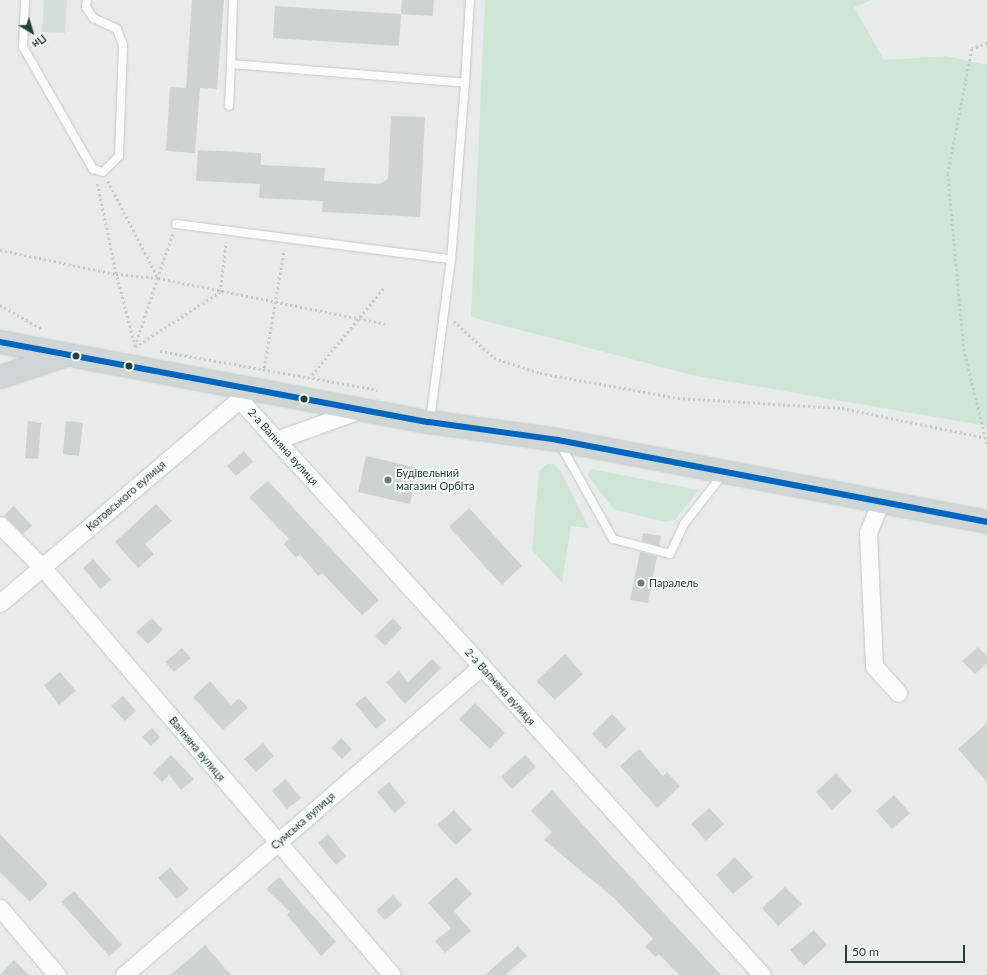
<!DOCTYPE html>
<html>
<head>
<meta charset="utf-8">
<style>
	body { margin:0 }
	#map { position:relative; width:987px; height:975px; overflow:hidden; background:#e7ecea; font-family:Lato,sans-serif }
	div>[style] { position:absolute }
	.built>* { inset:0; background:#d4deda }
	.green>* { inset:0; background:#cfe6d6 }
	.building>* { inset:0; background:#cdd3d1 }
	.path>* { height:2.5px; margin-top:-1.25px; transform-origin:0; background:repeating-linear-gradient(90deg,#c2cbc9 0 2px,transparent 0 5px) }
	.roads { filter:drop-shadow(0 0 1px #c4c9c7) drop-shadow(0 0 1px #c4c9c7) }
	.service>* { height:8px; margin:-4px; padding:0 4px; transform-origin:4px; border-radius:4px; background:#fbfcfc }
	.minor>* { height:17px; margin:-8.5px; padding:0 8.5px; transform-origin:8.5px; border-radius:8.5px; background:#fbfcfc }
	.primary>* { height:22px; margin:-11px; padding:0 11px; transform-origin:11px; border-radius:11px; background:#ced7d5 }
	.bus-1>* { height:6px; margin:-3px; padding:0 3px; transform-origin:3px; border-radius:3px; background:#0065bd }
	.dots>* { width:11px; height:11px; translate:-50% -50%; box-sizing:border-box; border:2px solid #f5faf8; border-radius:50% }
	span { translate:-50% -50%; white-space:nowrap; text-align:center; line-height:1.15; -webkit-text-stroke:4px #f5faf8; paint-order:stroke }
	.street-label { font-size:11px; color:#21423a }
	.poi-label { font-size:11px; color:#21423a }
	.left { translate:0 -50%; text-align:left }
	.north { position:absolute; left:12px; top:12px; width:40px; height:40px; -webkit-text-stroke:3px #f5faf8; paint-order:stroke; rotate:142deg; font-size:11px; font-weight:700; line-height:16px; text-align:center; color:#21423a }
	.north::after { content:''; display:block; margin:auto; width:14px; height:18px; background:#21423a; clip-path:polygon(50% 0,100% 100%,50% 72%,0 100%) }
	.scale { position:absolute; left:845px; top:945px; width:120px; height:18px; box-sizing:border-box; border:2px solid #21423a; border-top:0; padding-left:5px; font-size:12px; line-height:14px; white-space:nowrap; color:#21423a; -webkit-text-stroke:3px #f5faf8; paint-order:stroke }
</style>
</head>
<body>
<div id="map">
	<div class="built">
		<div style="clip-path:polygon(44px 0,67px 0,65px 33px,42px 32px)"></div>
	</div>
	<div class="green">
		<div style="clip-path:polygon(485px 0,872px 0,854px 7px,884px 60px,947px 56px,987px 65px,987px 426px,696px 376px,471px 317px)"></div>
		<div style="clip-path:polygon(547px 464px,554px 464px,561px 471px,589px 528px,571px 526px,562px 583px,532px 550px,539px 471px)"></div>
		<div style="clip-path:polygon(591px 469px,699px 490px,675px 520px,666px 522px,614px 509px,591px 480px,588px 474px)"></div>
	</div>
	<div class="building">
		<div style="clip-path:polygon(192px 0,224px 0,217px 89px,200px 88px,195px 153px,166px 151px,170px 87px,186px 88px)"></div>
		<div style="clip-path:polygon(402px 0,434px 0,433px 16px,401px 14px)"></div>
		<div style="clip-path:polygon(275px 6px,401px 14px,399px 46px,273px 38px)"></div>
		<div style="clip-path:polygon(391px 116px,425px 117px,420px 217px,322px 212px,323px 201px,259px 198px,260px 184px,196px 181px,198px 150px,261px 153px,261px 165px,325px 168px,324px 181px,379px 184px,388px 179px)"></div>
		<div style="clip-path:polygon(28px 421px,41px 423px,38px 459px,25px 458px)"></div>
		<div style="clip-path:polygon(66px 421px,83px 423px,79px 456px,63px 454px)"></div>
		<div style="clip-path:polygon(244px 451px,253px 462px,236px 476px,227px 466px)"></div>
		<div style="clip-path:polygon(366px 456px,418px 468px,410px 504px,358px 492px)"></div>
		<div style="clip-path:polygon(268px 481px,379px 600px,362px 615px,322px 573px,318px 576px,300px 554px,296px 558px,284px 544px,289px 539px,249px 497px)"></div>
		<div style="clip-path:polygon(156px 504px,172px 521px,145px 544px,154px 554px,138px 568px,115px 542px)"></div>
		<div style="clip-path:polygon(14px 506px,32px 526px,23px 534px,4px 515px)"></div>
		<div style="clip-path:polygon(469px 508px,522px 566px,502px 585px,449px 527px)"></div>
		<div style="clip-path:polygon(643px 533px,661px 536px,659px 546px,642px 541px)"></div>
		<div style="clip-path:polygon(640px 552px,657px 556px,648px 603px,630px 600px)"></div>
		<div style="clip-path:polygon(93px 559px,111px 580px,100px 589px,83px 568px)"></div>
		<div style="clip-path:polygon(152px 618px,163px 630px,148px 644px,136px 632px)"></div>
		<div style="clip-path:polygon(393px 618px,402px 628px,385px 646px,375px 636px)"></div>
		<div style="clip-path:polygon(978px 647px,987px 656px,987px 663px,975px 674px,962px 661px)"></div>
		<div style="clip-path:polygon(182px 648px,191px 658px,174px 672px,165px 662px)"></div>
		<div style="clip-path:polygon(565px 654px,583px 674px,555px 700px,536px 681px)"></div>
		<div style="clip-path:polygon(432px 659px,441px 668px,405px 704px,386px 682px,399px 671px,408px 682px)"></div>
		<div style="clip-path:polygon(60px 672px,76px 691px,59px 705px,44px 685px)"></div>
		<div style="clip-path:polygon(210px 681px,231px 705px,239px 698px,248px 708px,223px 730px,193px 697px)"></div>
		<div style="clip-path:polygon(123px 696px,136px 711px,125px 721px,111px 706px)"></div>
		<div style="clip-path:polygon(365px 696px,386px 720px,376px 729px,355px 704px)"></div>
		<div style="clip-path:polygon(475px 703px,505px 733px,490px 749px,459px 719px)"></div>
		<div style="clip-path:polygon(612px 714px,626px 729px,606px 749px,592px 734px)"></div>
		<div style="clip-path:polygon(987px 723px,987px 782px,958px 749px)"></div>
		<div style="clip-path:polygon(152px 728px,160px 737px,151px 746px,142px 737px)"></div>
		<div style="clip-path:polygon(341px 738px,352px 749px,342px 759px,331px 748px)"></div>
		<div style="clip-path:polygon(263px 743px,274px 756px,256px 772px,244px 759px)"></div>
		<div style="clip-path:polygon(639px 749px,663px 776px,667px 772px,680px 786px,657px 808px,620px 766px)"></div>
		<div style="clip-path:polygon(171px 755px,194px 779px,181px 790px,169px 775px,162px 782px,153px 773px)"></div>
		<div style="clip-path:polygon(525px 755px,536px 767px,512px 789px,501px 777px)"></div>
		<div style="clip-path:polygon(836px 773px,852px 791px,832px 810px,816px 792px)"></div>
		<div style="clip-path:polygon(285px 779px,301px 798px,287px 809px,272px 791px)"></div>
		<div style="clip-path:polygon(389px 782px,406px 803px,395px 813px,377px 792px)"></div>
		<div style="clip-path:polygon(552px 790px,604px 848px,721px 975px,679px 975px,659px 954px,655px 957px,645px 946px,653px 939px,615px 899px,544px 840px,552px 832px,531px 811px)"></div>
		<div style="clip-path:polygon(894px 795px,910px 813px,892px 829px,876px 811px)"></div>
		<div style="clip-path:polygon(709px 808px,724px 824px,706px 841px,691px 824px)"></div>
		<div style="clip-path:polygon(454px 810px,472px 830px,456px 845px,437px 825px)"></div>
		<div style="clip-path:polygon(0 834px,48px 884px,30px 902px,0 872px)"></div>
		<div style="clip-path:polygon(328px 834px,346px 856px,336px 865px,318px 843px)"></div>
		<div style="clip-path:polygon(735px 857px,753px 877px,733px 894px,716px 875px)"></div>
		<div style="clip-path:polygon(170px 867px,189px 889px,177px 899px,158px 878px)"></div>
		<div style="clip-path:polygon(279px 877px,336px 942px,321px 956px,287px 915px,290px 912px,266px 889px)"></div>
		<div style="clip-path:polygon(456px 877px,472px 894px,454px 911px,471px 931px,445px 953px,435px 941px,451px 928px,428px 903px)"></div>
		<div style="clip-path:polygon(785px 887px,802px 904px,778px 926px,762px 908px)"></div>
		<div style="clip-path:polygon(74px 891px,122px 945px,109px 956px,61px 902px)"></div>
		<div style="clip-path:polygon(393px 895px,402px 905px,385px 920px,376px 911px)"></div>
		<div style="clip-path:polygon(814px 930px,827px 945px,804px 966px,790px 950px)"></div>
		<div style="clip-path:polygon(205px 945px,231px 975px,170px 975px,187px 961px)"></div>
		<div style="clip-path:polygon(518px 946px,527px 956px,505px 975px,485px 975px)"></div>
		<div style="clip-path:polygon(14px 960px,29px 975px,0 975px)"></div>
	</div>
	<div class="path">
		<div style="left:987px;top:43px;width:16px;rotate:158deg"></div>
		<div style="left:972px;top:49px;width:127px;rotate:100.9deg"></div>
		<div style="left:948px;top:174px;width:176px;rotate:84.8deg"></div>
		<div style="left:964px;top:349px;width:97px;rotate:76.3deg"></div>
		<div style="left:108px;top:181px;width:109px;rotate:62.7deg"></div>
		<div style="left:173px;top:234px;width:46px;rotate:108.8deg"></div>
		<div style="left:158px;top:278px;width:73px;rotate:108.4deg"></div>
		<div style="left:135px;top:347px;width:75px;rotate:-104.6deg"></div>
		<div style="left:116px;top:274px;width:42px;rotate:5.4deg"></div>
		<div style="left:158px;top:278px;width:233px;rotate:11.4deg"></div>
		<div style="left:0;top:250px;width:118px;rotate:11.7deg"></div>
		<div style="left:116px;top:274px;width:93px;rotate:-101.8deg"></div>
		<div style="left:0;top:305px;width:48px;rotate:29.7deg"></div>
		<div style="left:454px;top:321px;width:54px;rotate:42.8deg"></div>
		<div style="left:494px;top:358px;width:48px;rotate:18.1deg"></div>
		<div style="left:540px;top:373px;width:140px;rotate:10.3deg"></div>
		<div style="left:678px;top:398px;width:164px;rotate:3.5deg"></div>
		<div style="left:842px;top:408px;width:148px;rotate:11.7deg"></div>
		<div style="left:135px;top:347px;width:101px;rotate:-32.9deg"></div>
		<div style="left:220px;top:292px;width:50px;rotate:-83.2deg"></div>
		<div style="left:160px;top:351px;width:221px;rotate:10.1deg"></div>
		<div style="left:264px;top:368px;width:120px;rotate:-80.4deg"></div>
		<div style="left:312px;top:375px;width:112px;rotate:-50.5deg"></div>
	</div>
	<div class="roads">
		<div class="service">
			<div style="left:25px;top:0;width:47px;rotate:92.4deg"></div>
			<div style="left:23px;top:47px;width:141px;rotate:60.2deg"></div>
			<div style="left:93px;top:169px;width:10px;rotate:17deg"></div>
			<div style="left:103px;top:172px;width:23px;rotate:-45deg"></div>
			<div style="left:119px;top:156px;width:111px;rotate:-87.9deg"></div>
			<div style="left:123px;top:45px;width:17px;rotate:-111deg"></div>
			<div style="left:117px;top:29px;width:26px;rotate:-155deg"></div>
			<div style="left:93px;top:18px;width:13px;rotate:-122deg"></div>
			<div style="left:86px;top:7px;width:7px;rotate:-82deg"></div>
			<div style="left:233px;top:0;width:64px;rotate:91.8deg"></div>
			<div style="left:231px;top:64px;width:235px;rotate:4.6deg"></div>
			<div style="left:465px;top:83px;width:177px;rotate:94.5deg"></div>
			<div style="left:451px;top:259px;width:163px;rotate:97.4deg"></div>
			<div style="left:465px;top:83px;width:83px;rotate:-86.6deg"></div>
			<div style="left:229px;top:106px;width:42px;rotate:-87.3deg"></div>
			<div style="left:176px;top:224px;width:277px;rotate:7.3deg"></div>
			<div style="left:560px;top:444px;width:109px;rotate:60.8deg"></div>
			<div style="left:613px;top:539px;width:59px;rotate:14.7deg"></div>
			<div style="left:670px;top:554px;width:33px;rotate:-65deg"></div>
			<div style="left:684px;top:524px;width:63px;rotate:-52deg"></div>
		</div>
		<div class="minor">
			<div style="left:239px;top:399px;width:778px;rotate:47.76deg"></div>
			<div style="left:276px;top:440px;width:91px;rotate:-19.8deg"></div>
			<div style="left:880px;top:503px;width:32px;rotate:112deg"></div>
			<div style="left:868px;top:533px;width:133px;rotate:87.4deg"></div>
			<div style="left:874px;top:666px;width:36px;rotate:48deg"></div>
			<div style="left:0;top:525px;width:61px;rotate:45deg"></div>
			<div style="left:43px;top:568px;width:536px;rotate:49.39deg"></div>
			<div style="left:0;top:603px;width:326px;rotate:-40.4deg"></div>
			<div style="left:0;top:908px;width:88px;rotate:49.6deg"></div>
			<div style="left:124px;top:975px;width:473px;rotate:-40.8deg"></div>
		</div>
		<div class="primary">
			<div style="left:0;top:342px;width:436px;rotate:10.6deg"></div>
			<div style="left:429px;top:422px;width:130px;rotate:7.9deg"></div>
			<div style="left:558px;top:440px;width:437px;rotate:10.8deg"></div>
			<div style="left:0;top:377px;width:67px;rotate:-18.2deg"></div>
		</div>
	</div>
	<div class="bus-1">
		<div style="left:0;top:342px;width:436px;rotate:10.6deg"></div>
		<div style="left:429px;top:422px;width:130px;rotate:7.9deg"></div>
		<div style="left:558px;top:440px;width:437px;rotate:10.8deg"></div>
	</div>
	<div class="dots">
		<div style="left:76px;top:356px;background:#21423a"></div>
		<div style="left:129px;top:366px;background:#21423a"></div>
		<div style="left:304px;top:399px;background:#21423a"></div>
		<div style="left:388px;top:480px;background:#667e78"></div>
		<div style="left:641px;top:583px;background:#667e78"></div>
	</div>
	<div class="street-label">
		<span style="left:283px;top:447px;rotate:48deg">2-а Вапняна вулиця</span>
		<span style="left:126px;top:496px;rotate:-41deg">Котовського вулиця</span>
		<span style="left:500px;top:687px;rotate:48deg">2-а Вапняна вулиця</span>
		<span style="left:197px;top:749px;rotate:50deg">Вапняна вулиця</span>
		<span style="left:303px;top:821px;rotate:-41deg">Сумська вулиця</span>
	</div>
	<div class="poi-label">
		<span class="left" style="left:396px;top:480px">Будівельний<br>магазин Орбіта</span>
		<span class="left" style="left:649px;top:583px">Паралель</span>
	</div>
	<div class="north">Пн</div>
	<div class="scale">50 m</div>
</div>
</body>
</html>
